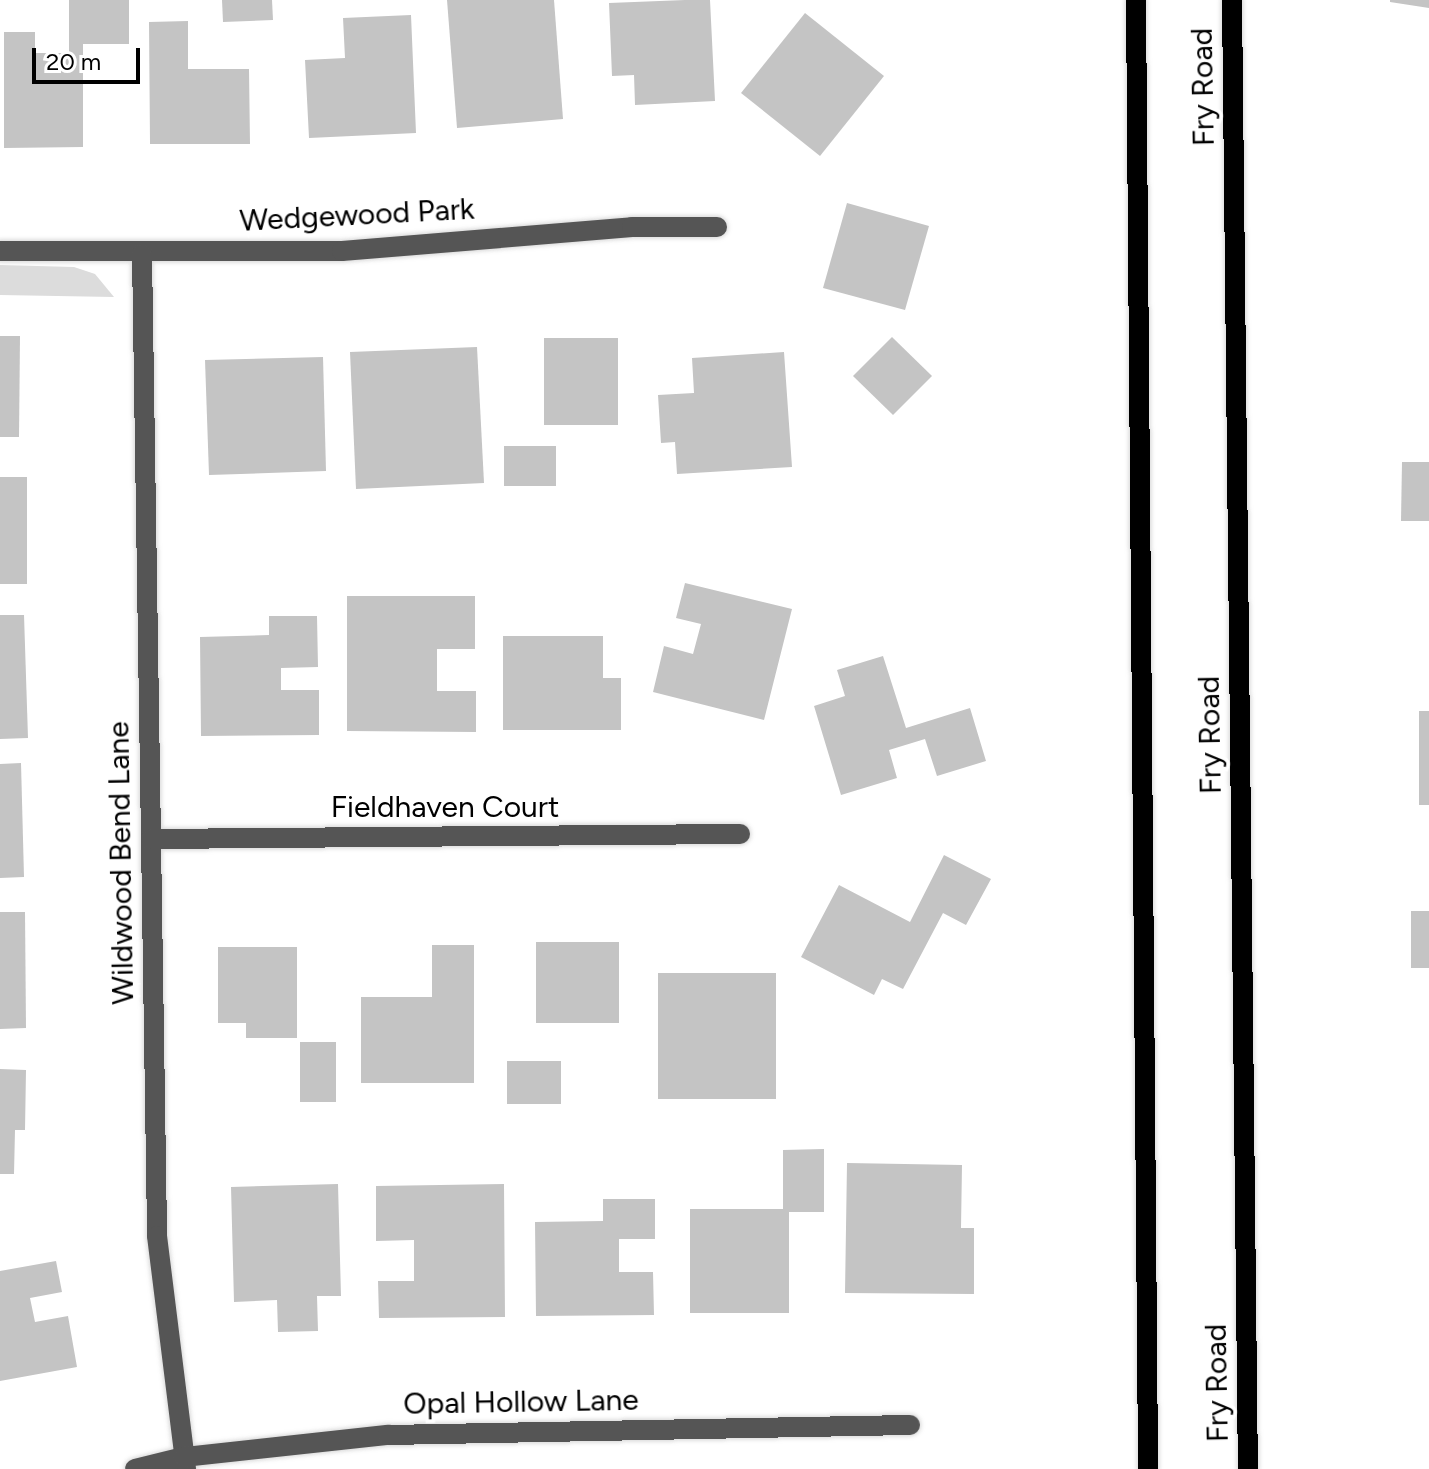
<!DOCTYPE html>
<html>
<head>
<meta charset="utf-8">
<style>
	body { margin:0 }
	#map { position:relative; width:1429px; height:1469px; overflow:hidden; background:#fff; font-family:Figtree,sans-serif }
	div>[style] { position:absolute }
	.green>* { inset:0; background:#dcdcdc }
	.building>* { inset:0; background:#c4c4c4 }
	.roads { filter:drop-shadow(0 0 2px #dbdbdb) drop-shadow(0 0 2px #dbdbdb) }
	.minor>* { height:20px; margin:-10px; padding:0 10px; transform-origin:10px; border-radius:10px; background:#555 }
	.major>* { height:20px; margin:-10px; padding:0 10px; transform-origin:10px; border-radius:10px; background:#000 }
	span { translate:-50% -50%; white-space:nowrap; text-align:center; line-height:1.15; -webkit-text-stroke:7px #fff; paint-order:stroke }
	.street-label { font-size:30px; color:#000 }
	.scale { position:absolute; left:32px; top:48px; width:108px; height:36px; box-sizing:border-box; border:4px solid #000; border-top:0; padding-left:10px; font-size:24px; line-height:28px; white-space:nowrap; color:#000; -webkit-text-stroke:6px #fff; paint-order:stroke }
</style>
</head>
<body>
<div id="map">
	<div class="green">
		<div style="clip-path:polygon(0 265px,74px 267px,95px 274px,114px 297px,0 295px)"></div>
	</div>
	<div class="building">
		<div style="clip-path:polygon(69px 0,129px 0,129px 44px,83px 44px,83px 147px,4px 148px,4px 32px,35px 32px,35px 53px,69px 53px)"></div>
		<div style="clip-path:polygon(222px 0,272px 0,273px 20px,223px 22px)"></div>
		<div style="clip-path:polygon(447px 0,554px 0,563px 119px,457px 128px)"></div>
		<div style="clip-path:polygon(685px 0,710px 0,715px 101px,635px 105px,634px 75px,612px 76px,609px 3px)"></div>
		<div style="clip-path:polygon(1390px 0,1429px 0,1429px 8px,1390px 2px)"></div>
		<div style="clip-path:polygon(805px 13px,884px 76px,820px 156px,741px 93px)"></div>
		<div style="clip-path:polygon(411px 15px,416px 133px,309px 138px,305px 60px,345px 58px,343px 18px)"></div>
		<div style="clip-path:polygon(188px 21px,188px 69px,249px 69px,250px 144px,150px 144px,149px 22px)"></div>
		<div style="clip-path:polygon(847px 203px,929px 226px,905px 310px,823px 288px)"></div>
		<div style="clip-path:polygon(0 336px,20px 336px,19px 437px,0 437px)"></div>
		<div style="clip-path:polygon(892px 337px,932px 376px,893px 415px,853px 376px)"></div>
		<div style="clip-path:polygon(544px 338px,618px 338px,618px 425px,544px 425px)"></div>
		<div style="clip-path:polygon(477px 347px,484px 483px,356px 489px,350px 352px)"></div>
		<div style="clip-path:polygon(784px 352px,792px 467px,677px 474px,675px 442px,661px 443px,658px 395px,694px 393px,692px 358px)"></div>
		<div style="clip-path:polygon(323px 357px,326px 471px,209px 475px,205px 360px)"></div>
		<div style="clip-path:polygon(504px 446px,556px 446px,556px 486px,504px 486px)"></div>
		<div style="clip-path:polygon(1402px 462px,1429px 462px,1429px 521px,1401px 521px)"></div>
		<div style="clip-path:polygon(0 477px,27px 477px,27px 584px,0 584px)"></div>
		<div style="clip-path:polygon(685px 583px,792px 609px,764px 720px,653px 692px,664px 646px,693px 654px,701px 624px,676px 618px)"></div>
		<div style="clip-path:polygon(347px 596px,475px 596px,475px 649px,437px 649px,437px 691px,476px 691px,476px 732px,347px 731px)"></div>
		<div style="clip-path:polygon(0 615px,24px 615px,28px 738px,0 739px)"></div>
		<div style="clip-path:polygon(269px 616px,317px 616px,318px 667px,281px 668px,281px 690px,319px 690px,319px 735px,201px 736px,200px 637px,269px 635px)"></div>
		<div style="clip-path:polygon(503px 636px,603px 636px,603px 678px,621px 678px,621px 730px,503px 730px)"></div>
		<div style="clip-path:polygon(883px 656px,906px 728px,970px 708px,986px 761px,937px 776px,925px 739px,889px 750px,897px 778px,841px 795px,814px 706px,845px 696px,837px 670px)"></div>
		<div style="clip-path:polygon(1419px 711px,1429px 711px,1429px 805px,1419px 805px)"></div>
		<div style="clip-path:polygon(21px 763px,24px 877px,0 878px,0 764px)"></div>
		<div style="clip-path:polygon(944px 855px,991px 879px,966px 925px,943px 913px,903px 989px,882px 979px,874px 995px,801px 957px,839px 885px,910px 922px)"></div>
		<div style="clip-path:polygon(1411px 911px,1429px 911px,1429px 968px,1411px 968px)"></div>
		<div style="clip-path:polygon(0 912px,25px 912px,26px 1028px,0 1029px)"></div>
		<div style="clip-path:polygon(536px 942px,619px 942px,619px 1023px,536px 1023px)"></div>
		<div style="clip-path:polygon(432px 945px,474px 945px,474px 1083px,361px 1083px,361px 997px,432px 997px)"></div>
		<div style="clip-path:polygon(218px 947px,297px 947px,297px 1038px,246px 1038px,246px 1023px,218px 1023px)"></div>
		<div style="clip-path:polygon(658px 973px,776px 973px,776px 1099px,658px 1099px)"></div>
		<div style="clip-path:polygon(300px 1042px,336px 1042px,336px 1102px,300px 1102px)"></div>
		<div style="clip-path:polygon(507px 1061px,561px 1061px,561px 1104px,507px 1104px)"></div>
		<div style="clip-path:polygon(0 1069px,26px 1070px,25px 1130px,15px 1130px,14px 1174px,0 1174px)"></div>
		<div style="clip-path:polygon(824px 1149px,824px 1212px,789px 1212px,789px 1313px,690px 1313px,690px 1209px,783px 1209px,783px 1150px)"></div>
		<div style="clip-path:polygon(847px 1163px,962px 1165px,961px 1228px,974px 1228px,974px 1294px,845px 1293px)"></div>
		<div style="clip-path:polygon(338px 1184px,341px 1296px,317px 1296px,318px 1331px,278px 1332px,277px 1300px,234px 1302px,231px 1187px)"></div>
		<div style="clip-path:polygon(504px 1184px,505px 1317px,379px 1318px,378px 1281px,414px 1281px,414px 1240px,376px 1241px,376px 1186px)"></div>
		<div style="clip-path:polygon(603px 1199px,655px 1199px,655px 1239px,619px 1239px,619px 1272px,653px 1272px,654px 1315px,536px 1316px,535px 1222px,603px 1221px)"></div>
		<div style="clip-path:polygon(56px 1261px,62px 1292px,30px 1298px,35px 1322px,68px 1316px,77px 1367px,0 1381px,0 1271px)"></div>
	</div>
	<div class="roads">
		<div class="minor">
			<div style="left:0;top:251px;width:342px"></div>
			<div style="left:342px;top:251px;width:291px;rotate:-4.7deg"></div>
			<div style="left:632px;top:227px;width:85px"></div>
			<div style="left:142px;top:254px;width:982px;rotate:89.12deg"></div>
			<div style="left:157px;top:1236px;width:235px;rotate:82.9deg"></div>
			<div style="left:151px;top:839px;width:589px;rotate:-0.49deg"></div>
			<div style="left:135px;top:1469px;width:50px;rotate:-13.8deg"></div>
			<div style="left:184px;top:1457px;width:205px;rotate:-6.2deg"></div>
			<div style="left:388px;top:1435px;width:522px;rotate:-1.1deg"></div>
		</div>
		<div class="major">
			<div style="left:1136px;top:0;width:1469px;rotate:89.53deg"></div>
			<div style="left:1232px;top:0;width:1469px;rotate:89.38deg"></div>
		</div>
	</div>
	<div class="street-label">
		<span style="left:1203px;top:87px;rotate:-91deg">Fry Road</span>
		<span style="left:357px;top:215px;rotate:-3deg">Wedgewood Park</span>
		<span style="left:1210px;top:735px;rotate:-91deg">Fry Road</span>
		<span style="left:445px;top:807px">Fieldhaven Court</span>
		<span style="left:121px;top:863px;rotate:-91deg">Wildwood Bend Lane</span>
		<span style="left:1217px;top:1383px;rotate:-91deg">Fry Road</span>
		<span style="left:521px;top:1402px;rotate:-1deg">Opal Hollow Lane</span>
	</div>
	<div class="scale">20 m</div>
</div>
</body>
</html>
